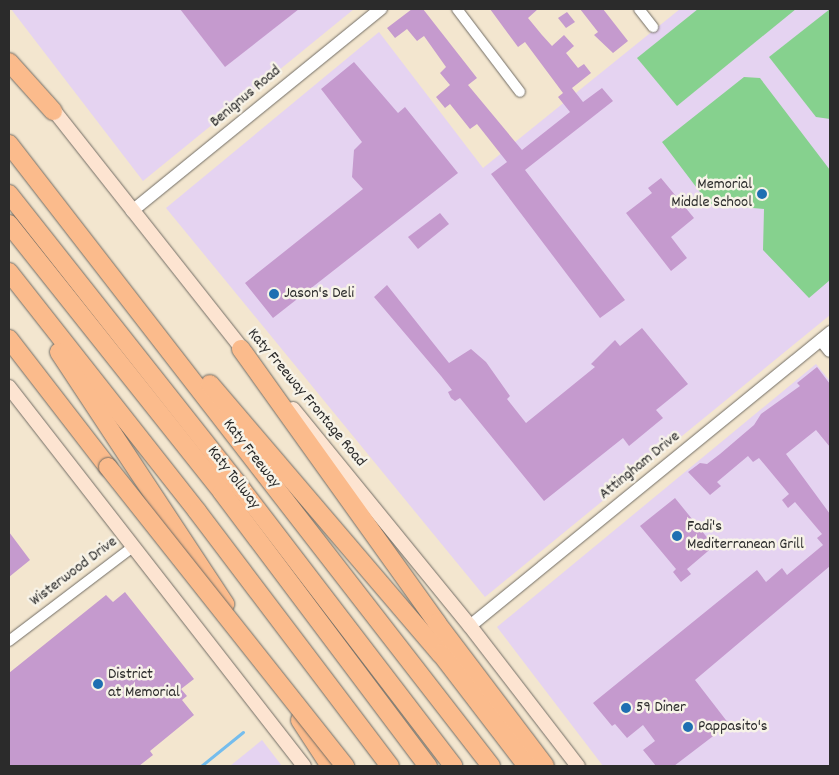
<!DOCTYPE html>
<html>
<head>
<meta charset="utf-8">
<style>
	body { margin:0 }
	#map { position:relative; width:839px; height:775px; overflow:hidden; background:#f3e6cf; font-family:Dekko,sans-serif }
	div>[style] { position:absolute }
	.built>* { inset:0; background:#e5d3f1 }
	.green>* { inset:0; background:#86d18e }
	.stream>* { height:3px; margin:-1.5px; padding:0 1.5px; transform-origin:1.5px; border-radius:1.5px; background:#75bded }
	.building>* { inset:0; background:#c59ace }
	.roads { filter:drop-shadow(0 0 1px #716c64) drop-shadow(0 0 1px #716c64) }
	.minor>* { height:10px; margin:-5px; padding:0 5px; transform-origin:5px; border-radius:5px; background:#fff }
	.tertiary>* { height:12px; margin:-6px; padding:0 6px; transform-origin:6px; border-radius:6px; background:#fff }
	.secondary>* { height:14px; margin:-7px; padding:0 7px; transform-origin:7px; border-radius:7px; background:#fde4d1 }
	.motorway>* { height:18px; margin:-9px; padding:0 9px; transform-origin:9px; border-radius:9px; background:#fbbb8c }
	.bridges { filter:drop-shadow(0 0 1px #716c64) drop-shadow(0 0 1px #716c64) }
	.motorway-bridge>* { height:18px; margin:-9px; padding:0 9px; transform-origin:9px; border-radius:9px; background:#fbbb8c }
	.dots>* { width:14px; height:14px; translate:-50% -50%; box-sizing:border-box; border:2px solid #f7f3e8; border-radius:50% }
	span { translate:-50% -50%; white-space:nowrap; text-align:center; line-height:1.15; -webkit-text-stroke:5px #f7f3e8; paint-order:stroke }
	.street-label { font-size:16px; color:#2b2b2b }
	.poi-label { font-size:16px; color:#2b2b2b }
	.right { translate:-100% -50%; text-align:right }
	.left { translate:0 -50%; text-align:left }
	.frame { position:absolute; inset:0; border:10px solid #2b2b2b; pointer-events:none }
</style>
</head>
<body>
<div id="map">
	<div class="built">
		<div style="clip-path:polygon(11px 9px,354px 9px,143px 181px)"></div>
		<div style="clip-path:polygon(680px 9px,830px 9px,830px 315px,485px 597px,166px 208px,379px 32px,483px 168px)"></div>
		<div style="clip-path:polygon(816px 364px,830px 381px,830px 766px,603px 766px,497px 627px)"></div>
		<div style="clip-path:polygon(262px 740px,282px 766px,230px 766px)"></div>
	</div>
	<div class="green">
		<div style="clip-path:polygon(698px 9px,796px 9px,677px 106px,637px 58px)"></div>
		<div style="clip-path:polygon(830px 9px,830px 119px,816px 117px,769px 57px)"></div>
		<div style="clip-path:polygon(744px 77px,760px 78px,830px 170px,830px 280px,809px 298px,763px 250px,764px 209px,709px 204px,662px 142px)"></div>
	</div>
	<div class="stream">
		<div style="left:201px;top:766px;width:54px;rotate:-39deg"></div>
	</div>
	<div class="building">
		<div style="clip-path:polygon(180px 9px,299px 9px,225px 67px)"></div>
		<div style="clip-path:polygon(412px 9px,423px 9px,477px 78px,468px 85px,522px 150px,570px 112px,558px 97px,563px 93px,525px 42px,518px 47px,490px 9px,538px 9px,528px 18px,542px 35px,552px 46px,564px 35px,574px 46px,566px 53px,578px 68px,584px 64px,591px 73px,572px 88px,583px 102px,602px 88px,613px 101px,525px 170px,625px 300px,600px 318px,491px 174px,507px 162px,477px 124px,470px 129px,450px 104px,445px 108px,436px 97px,450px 85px,440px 73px,446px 67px,424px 36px,417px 41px,407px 29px,395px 38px,387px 28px)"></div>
		<div style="clip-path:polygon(580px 9px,603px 9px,628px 41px,613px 53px,594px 35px,598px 32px)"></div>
		<div style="clip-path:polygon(567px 12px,575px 22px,566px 28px,558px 18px)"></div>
		<div style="clip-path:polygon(354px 62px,398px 113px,405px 107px,458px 173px,273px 318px,245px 283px,363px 189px,352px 177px,354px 150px,362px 142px,321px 89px)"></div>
		<div style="clip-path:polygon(661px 178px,694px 218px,671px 237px,687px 258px,671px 271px,626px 213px,652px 193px,648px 188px)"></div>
		<div style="clip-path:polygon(440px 213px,449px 224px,418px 249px,408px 237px)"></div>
		<div style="clip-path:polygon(387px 285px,449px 363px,471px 349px,486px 362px,510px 396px,507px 399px,526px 423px,595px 367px,591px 364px,615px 340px,620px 346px,642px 328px,688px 384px,656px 410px,663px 418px,629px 446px,623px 438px,544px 501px,460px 398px,455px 401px,451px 398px,448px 392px,452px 390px,441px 376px,374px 297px)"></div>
		<div style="clip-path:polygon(817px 367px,830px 384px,830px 447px,816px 430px,786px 454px,830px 514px,830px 566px,695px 680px,729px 724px,674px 766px,656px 766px,643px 750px,655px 741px,643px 725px,627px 738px,615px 724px,612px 726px,593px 703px,757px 570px,766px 582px,782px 568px,787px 575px,823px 545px,817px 538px,822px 534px,795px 502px,788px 508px,782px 500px,789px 494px,759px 458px,753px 462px,748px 456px,717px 482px,721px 486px,710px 495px,688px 472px,700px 463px,707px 464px,720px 454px,754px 425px,761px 414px,800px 386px,797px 383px)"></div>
		<div style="clip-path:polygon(675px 498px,714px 546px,687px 569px,691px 574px,681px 582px,673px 572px,676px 569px,640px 526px)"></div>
		<div style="clip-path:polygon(9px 532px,30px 560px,9px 577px)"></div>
		<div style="clip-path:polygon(125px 592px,194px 679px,181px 689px,187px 696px,182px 700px,194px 715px,150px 751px,153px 755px,139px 766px,9px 766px,9px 673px,106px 595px,113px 602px)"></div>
	</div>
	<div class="roads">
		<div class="minor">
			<div style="left:457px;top:9px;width:104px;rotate:52.8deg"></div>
			<div style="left:639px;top:9px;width:23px;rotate:52deg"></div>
			<div style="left:9px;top:641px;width:157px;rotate:-37.2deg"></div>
		</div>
		<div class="tertiary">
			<div style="left:132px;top:211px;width:321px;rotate:-39.1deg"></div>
			<div style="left:821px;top:340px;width:14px;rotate:51deg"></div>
			<div style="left:470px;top:626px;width:465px;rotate:-39.2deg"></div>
		</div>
		<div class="secondary">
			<div style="left:48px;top:103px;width:321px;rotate:51.7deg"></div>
			<div style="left:9px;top:387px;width:480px;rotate:52.1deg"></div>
			<div style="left:293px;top:409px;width:280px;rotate:50.8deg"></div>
			<div style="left:470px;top:626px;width:177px;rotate:52.4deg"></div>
		</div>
		<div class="motorway">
			<div style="left:9px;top:62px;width:66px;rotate:48.1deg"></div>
			<div style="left:9px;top:144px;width:787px;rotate:52.23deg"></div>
			<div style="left:9px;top:194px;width:368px;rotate:51.7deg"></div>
			<div style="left:237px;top:483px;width:356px;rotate:52.6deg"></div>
			<div style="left:9px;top:224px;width:342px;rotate:51.5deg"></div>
			<div style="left:222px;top:492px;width:343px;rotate:53.1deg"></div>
			<div style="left:9px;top:272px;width:304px;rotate:51.8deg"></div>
			<div style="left:197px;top:511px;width:320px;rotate:52.9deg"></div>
			<div style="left:9px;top:339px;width:162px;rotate:52.3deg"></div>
			<div style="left:241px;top:349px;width:337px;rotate:54.4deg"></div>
			<div style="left:437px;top:623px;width:179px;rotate:52.9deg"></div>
			<div style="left:59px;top:352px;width:302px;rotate:56.6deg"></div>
			<div style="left:210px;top:384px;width:355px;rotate:49.5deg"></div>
			<div style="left:441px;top:654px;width:141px;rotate:52.5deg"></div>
			<div style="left:300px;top:720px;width:55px;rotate:56.9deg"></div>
		</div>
	</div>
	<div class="bridges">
		<div class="motorway-bridge">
			<div style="left:108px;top:467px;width:382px;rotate:51.6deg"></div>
		</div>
	</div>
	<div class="dots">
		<div style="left:762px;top:194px;background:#1f6fb2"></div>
		<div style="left:274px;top:294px;background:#1f6fb2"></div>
		<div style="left:677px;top:536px;background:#1f6fb2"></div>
		<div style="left:98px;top:684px;background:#1f6fb2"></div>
		<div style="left:626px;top:708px;background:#1f6fb2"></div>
		<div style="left:688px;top:727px;background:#1f6fb2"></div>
	</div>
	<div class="street-label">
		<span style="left:246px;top:97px;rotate:-40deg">Benignus Road</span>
		<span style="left:306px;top:398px;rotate:50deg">Katy Freeway Frontage Road</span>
		<span style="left:251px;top:454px;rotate:52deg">Katy Freeway</span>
		<span style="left:640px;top:466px;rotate:-39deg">Attingham Drive</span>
		<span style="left:233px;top:478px;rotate:52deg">Katy Tollway</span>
		<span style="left:74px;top:572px;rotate:-37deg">Wisterwood Drive</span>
	</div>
	<div class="poi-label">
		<span class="right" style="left:752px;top:194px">Memorial<br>Middle School</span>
		<span class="left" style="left:284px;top:294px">Jason's Deli</span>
		<span class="left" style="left:687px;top:536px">Fadi's<br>Mediterranean Grill</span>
		<span class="left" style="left:108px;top:684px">District<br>at Memorial</span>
		<span class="left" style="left:636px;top:708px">59 Diner</span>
		<span class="left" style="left:698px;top:727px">Pappasito's</span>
	</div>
	<div class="frame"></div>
</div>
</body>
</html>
